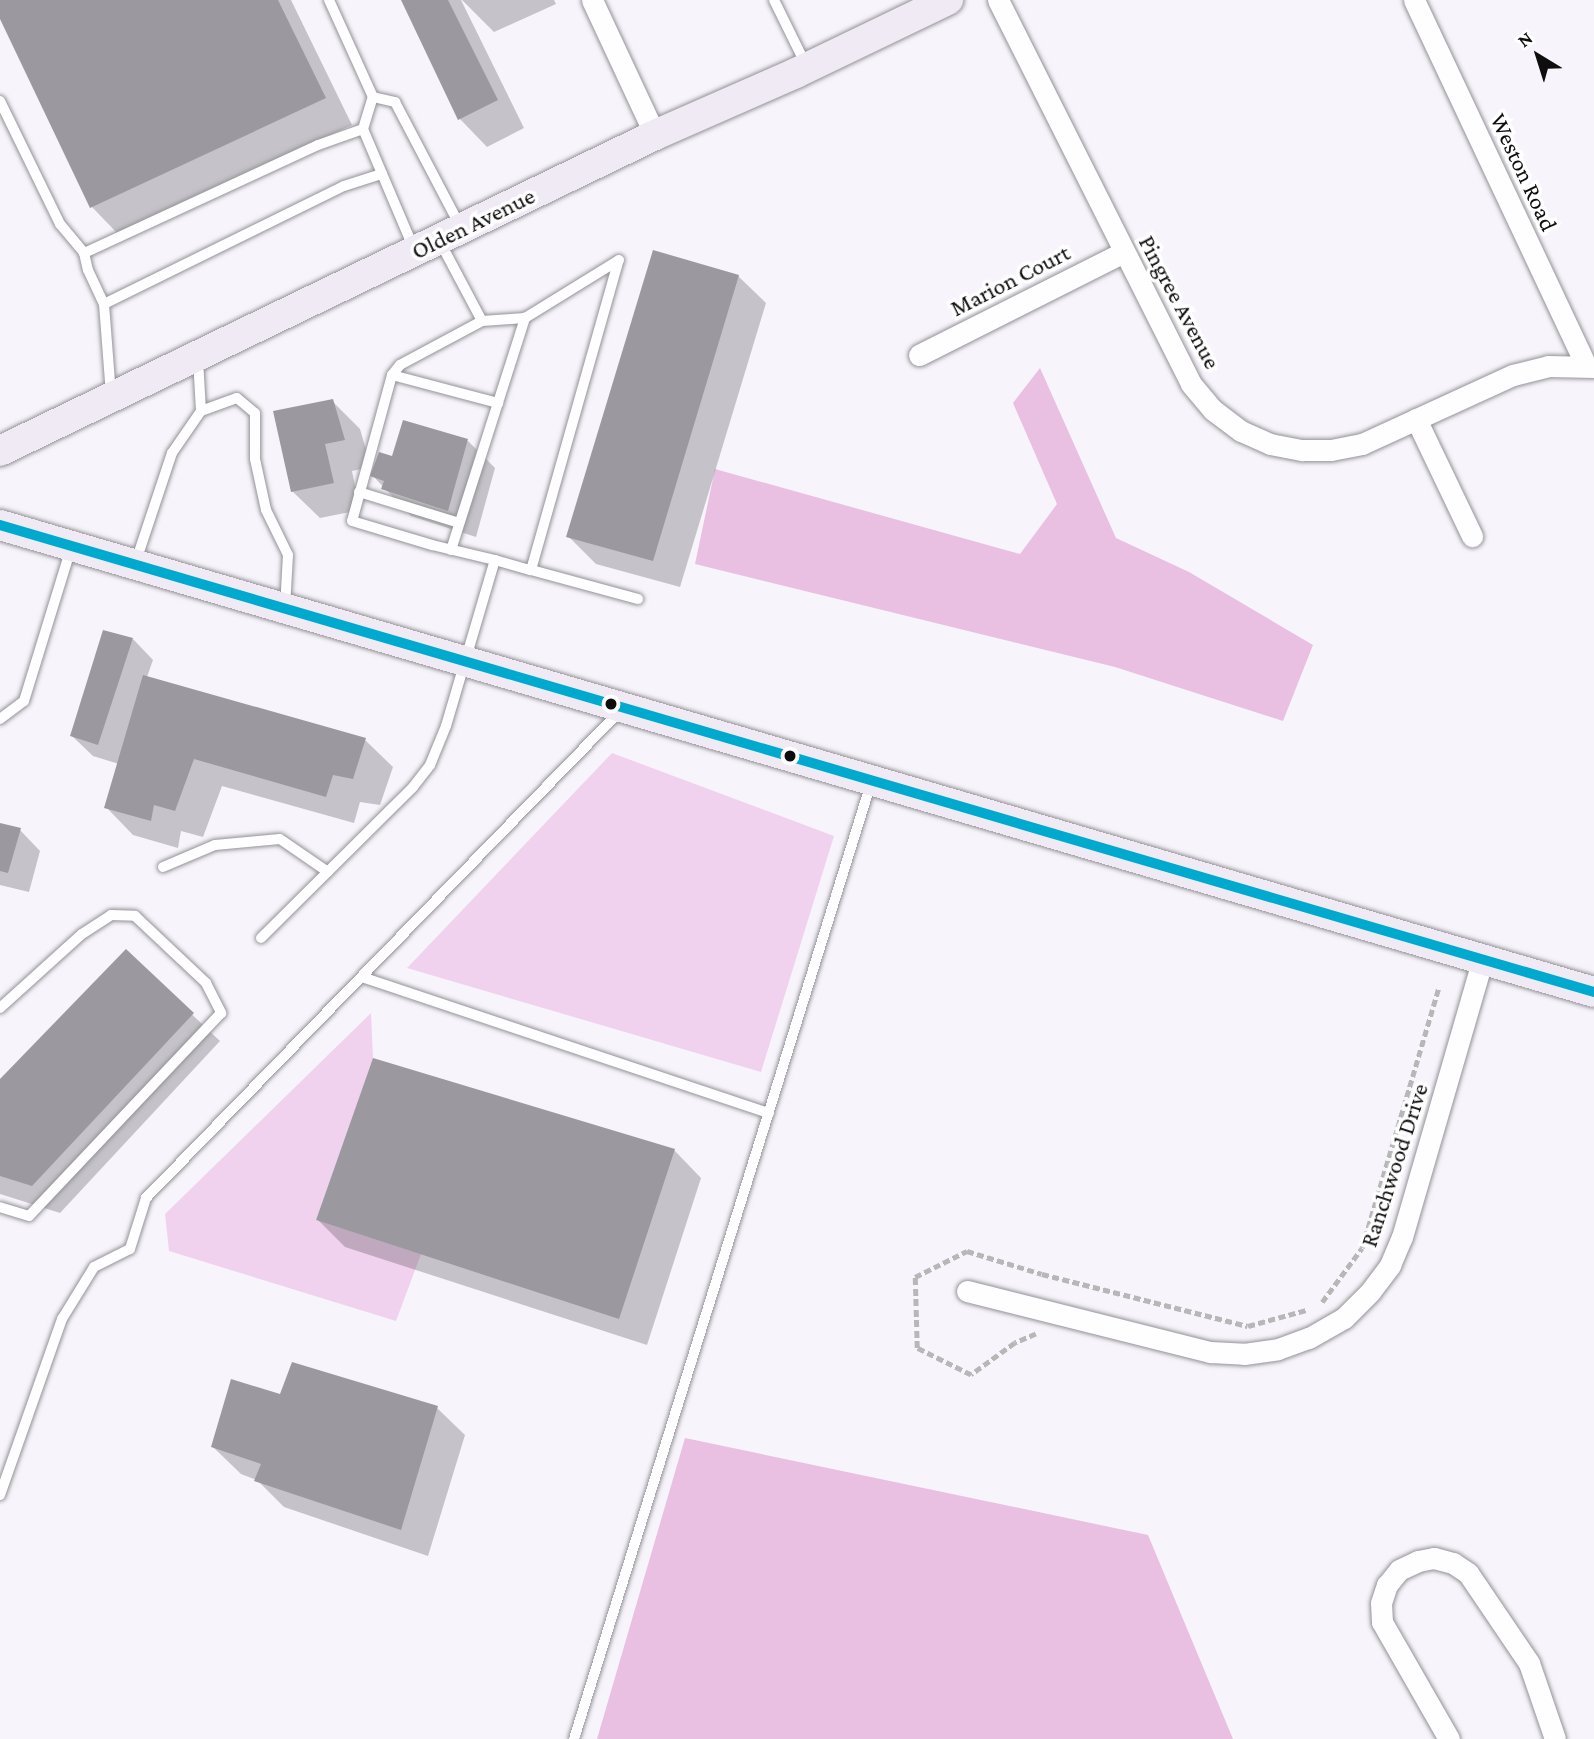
<!DOCTYPE html>
<html>
<head>
<meta charset="utf-8">
<style>
	body { margin:0 }
	#map { position:relative; width:1594px; height:1739px; overflow:hidden; background:#f7f4fc; font-family:"Crimson Pro",serif }
	div>[style] { position:absolute }
	.green>* { inset:0; background:#f1d2ee }
	.forest>* { inset:0; background:#e9c0e2 }
	.shadow>* { inset:0; background:#0003 }
	.building>* { inset:0; background:#9b999f }
	.path>* { height:4.5px; margin-top:-2.25px; transform-origin:0; background:repeating-linear-gradient(90deg,#b7b7b8 0 7px,transparent 0 10.5px) }
	.roads { filter:drop-shadow(0 0 2px #939295) drop-shadow(0 0 2px #939295) }
	.service>* { height:10px; margin:-5px; padding:0 5px; transform-origin:5px; border-radius:5px; background:#fefdff }
	.minor>* { height:21px; margin:-10.5px; padding:0 10.5px; transform-origin:10.5px; border-radius:10.5px; background:#fefdff }
	.secondary>* { height:30px; margin:-15px; padding:0 15px; transform-origin:15px; border-radius:15px; background:#f0eaf5 }
	.bus-1>* { height:10px; margin:-5px; padding:0 5px; transform-origin:5px; border-radius:5px; background:#00a9ce }
	.dots>* { width:19px; height:19px; translate:-50% -50%; box-sizing:border-box; border:4px solid #fff; border-radius:50% }
	span { translate:-50% -50%; white-space:nowrap; text-align:center; line-height:1.15; -webkit-text-stroke:7px #fff; paint-order:stroke }
	.street-label { font-size:24px; color:#0e0e0e }
	.north { position:absolute; left:1503px; top:21px; width:70px; height:70px; -webkit-text-stroke:5px #fff; paint-order:stroke; rotate:322deg; font-size:19px; font-weight:700; line-height:28px; text-align:center; color:#0e0e0e }
	.north::after { content:''; display:block; margin:auto; width:24px; height:32px; background:#0e0e0e; clip-path:polygon(50% 0,100% 100%,50% 72%,0 100%) }
</style>
</head>
<body>
<div id="map">
	<div class="green">
		<div style="clip-path:polygon(612px 753px,834px 836px,761px 1072px,407px 968px)"></div>
		<div style="clip-path:polygon(371px 1013px,373px 1058px,316px 1220px,421px 1254px,396px 1321px,169px 1251px,165px 1214px)"></div>
	</div>
	<div class="forest">
		<div style="clip-path:polygon(1040px 368px,1116px 538px,1189px 572px,1313px 645px,1283px 721px,1115px 667px,695px 564px,715px 469px,1020px 554px,1057px 504px,1013px 403px)"></div>
		<div style="clip-path:polygon(685px 1438px,1148px 1535px,1233px 1739px,597px 1739px)"></div>
	</div>
	<div class="shadow">
		<div style="clip-path:polygon(0 0,291px 0,352px 125px,118px 234px,91px 206px,0 14px)"></div>
		<div style="clip-path:polygon(403px 0,461px 0,524px 128px,487px 147px,460px 119px)"></div>
		<div style="clip-path:polygon(462px 0,554px 0,556px 4px,494px 32px)"></div>
		<div style="clip-path:polygon(738px 276px,766px 303px,680px 587px,596px 564px,568px 536px)"></div>
		<div style="clip-path:polygon(332px 401px,360px 429px,371px 467px,352px 471px,360px 510px,320px 518px,292px 491px)"></div>
		<div style="clip-path:polygon(468px 441px,495px 468px,476px 537px,411px 516px,372px 475px,393px 458px)"></div>
		<div style="clip-path:polygon(133px 639px,153px 660px,147px 677px,365px 740px,393px 767px,380px 805px,360px 802px,354px 823px,222px 786px,203px 837px,181px 831px,178px 848px,133px 835px,106px 807px,119px 764px,93px 756px,72px 736px)"></div>
		<div style="clip-path:polygon(0 825px,20px 830px,40px 851px,29px 892px,0 885px)"></div>
		<div style="clip-path:polygon(126px 952px,220px 1041px,60px 1213px,0 1194px,0 1080px)"></div>
		<div style="clip-path:polygon(674px 1150px,701px 1178px,647px 1345px,345px 1247px,318px 1220px)"></div>
		<div style="clip-path:polygon(281px 1397px,437px 1408px,465px 1435px,428px 1556px,284px 1507px,257px 1480px,241px 1474px,213px 1447px)"></div>
	</div>
	<div class="building">
		<div style="clip-path:polygon(0 0,278px 0,326px 98px,90px 208px,0 19px)"></div>
		<div style="clip-path:polygon(401px 0,448px 0,498px 100px,458px 120px)"></div>
		<div style="clip-path:polygon(653px 250px,739px 275px,653px 561px,566px 537px)"></div>
		<div style="clip-path:polygon(333px 399px,345px 440px,325px 444px,334px 483px,291px 492px,273px 411px)"></div>
		<div style="clip-path:polygon(403px 420px,468px 439px,448px 511px,381px 489px,384px 481px,370px 476px,379px 452px,392px 456px)"></div>
		<div style="clip-path:polygon(103px 630px,133px 638px,98px 745px,70px 736px)"></div>
		<div style="clip-path:polygon(143px 675px,366px 738px,353px 779px,333px 775px,326px 797px,194px 759px,175px 811px,154px 805px,151px 821px,104px 808px)"></div>
		<div style="clip-path:polygon(0 823px,21px 828px,8px 873px,0 871px)"></div>
		<div style="clip-path:polygon(126px 949px,194px 1013px,32px 1186px,0 1176px,0 1079px)"></div>
		<div style="clip-path:polygon(373px 1058px,675px 1149px,619px 1319px,316px 1220px)"></div>
		<div style="clip-path:polygon(292px 1362px,438px 1406px,401px 1530px,254px 1481px,261px 1464px,211px 1447px,231px 1379px,280px 1394px)"></div>
	</div>
	<div class="path">
		<div style="left:1322px;top:1302px;width:67px;rotate:-53.5deg"></div>
		<div style="left:1362px;top:1248px;width:272px;rotate:-73.6deg"></div>
		<div style="left:1036px;top:1334px;width:23px;rotate:157deg"></div>
		<div style="left:1015px;top:1343px;width:54px;rotate:144deg"></div>
		<div style="left:971px;top:1375px;width:60px;rotate:-153.4deg"></div>
		<div style="left:917px;top:1348px;width:71px;rotate:-91.6deg"></div>
		<div style="left:915px;top:1277px;width:58px;rotate:-26.6deg"></div>
		<div style="left:967px;top:1251px;width:78px;rotate:17deg"></div>
		<div style="left:1042px;top:1274px;width:212px;rotate:14.2deg"></div>
		<div style="left:1248px;top:1326px;width:60px;rotate:-15.4deg"></div>
	</div>
	<div class="roads">
		<div class="service">
			<div style="left:329px;top:0;width:107px;rotate:65.6deg"></div>
			<div style="left:774px;top:0;width:72px;rotate:63.8deg"></div>
			<div style="left:0;top:101px;width:137px;rotate:64deg"></div>
			<div style="left:60px;top:224px;width:38px;rotate:50deg"></div>
			<div style="left:363px;top:129px;width:48px;rotate:160.4deg"></div>
			<div style="left:318px;top:145px;width:258px;rotate:155.2deg"></div>
			<div style="left:84px;top:253px;width:17px;rotate:77deg"></div>
			<div style="left:88px;top:270px;width:38px;rotate:65deg"></div>
			<div style="left:104px;top:304px;width:267px;rotate:-26.2deg"></div>
			<div style="left:344px;top:186px;width:40px;rotate:-18deg"></div>
			<div style="left:414px;top:249px;width:130px;rotate:-113deg"></div>
			<div style="left:363px;top:129px;width:34px;rotate:-73deg"></div>
			<div style="left:373px;top:97px;width:23px;rotate:13deg"></div>
			<div style="left:395px;top:102px;width:140px;rotate:62.3deg"></div>
			<div style="left:104px;top:304px;width:91px;rotate:85.6deg"></div>
			<div style="left:482px;top:321px;width:93px;rotate:151.8deg"></div>
			<div style="left:400px;top:365px;width:13px;rotate:129deg"></div>
			<div style="left:392px;top:375px;width:151px;rotate:105.3deg"></div>
			<div style="left:352px;top:521px;width:84px;rotate:16.7deg"></div>
			<div style="left:432px;top:545px;width:65px;rotate:13.4deg"></div>
			<div style="left:198px;top:359px;width:52px;rotate:86.7deg"></div>
			<div style="left:392px;top:375px;width:110px;rotate:14.8deg"></div>
			<div style="left:359px;top:492px;width:105px;rotate:17.2deg"></div>
			<div style="left:451px;top:550px;width:244px;rotate:-72.3deg"></div>
			<div style="left:136px;top:561px;width:114px;rotate:-71.6deg"></div>
			<div style="left:172px;top:453px;width:51px;rotate:-55.4deg"></div>
			<div style="left:201px;top:411px;width:38px;rotate:-20deg"></div>
			<div style="left:237px;top:398px;width:23px;rotate:40deg"></div>
			<div style="left:255px;top:413px;width:46px;rotate:90deg"></div>
			<div style="left:255px;top:459px;width:52px;rotate:77.8deg"></div>
			<div style="left:266px;top:510px;width:50px;rotate:63.9deg"></div>
			<div style="left:288px;top:555px;width:52px;rotate:93.3deg"></div>
			<div style="left:531px;top:570px;width:111px;rotate:15.2deg"></div>
			<div style="left:0;top:719px;width:30px;rotate:-37deg"></div>
			<div style="left:24px;top:701px;width:160px;rotate:-72.9deg"></div>
			<div style="left:163px;top:867px;width:56px;rotate:-22.9deg"></div>
			<div style="left:215px;top:845px;width:65px;rotate:-5.3deg"></div>
			<div style="left:280px;top:839px;width:58px;rotate:34.5deg"></div>
			<div style="left:261px;top:938px;width:214px;rotate:-44.8deg"></div>
			<div style="left:413px;top:787px;width:28px;rotate:-52deg"></div>
			<div style="left:430px;top:765px;width:42px;rotate:-67.7deg"></div>
			<div style="left:446px;top:726px;width:173px;rotate:-73.6deg"></div>
			<div style="left:495px;top:560px;width:37px;rotate:16deg"></div>
			<div style="left:531px;top:570px;width:322px;rotate:-74.2deg"></div>
			<div style="left:619px;top:260px;width:110px;rotate:148.3deg"></div>
			<div style="left:525px;top:318px;width:43px;rotate:176deg"></div>
			<div style="left:482px;top:321px;width:89px;rotate:-118deg"></div>
			<div style="left:362px;top:977px;width:429px;rotate:18.5deg"></div>
			<div style="left:0;top:1008px;width:110px;rotate:-42.1deg"></div>
			<div style="left:82px;top:934px;width:35px;rotate:-33deg"></div>
			<div style="left:111px;top:915px;width:24px;rotate:2deg"></div>
			<div style="left:135px;top:916px;width:98px;rotate:43.3deg"></div>
			<div style="left:206px;top:983px;width:34px;rotate:63deg"></div>
			<div style="left:221px;top:1013px;width:279px;rotate:133.4deg"></div>
			<div style="left:29px;top:1216px;width:30px;rotate:-163deg"></div>
			<div style="left:0;top:1495px;width:187px;rotate:-70.6deg"></div>
			<div style="left:62px;top:1319px;width:61px;rotate:-58.4deg"></div>
			<div style="left:94px;top:1267px;width:40px;rotate:-26.6deg"></div>
			<div style="left:130px;top:1249px;width:53px;rotate:-72.6deg"></div>
			<div style="left:146px;top:1198px;width:681px;rotate:-45.77deg"></div>
			<div style="left:574px;top:1739px;width:1001px;rotate:-72.74deg"></div>
		</div>
		<div class="minor">
			<div style="left:592px;top:0;width:149px;rotate:65deg"></div>
			<div style="left:998px;top:0;width:430px;rotate:63.3deg"></div>
			<div style="left:1191px;top:384px;width:34px;rotate:50deg"></div>
			<div style="left:1213px;top:410px;width:35px;rotate:37deg"></div>
			<div style="left:1241px;top:431px;width:32px;rotate:24deg"></div>
			<div style="left:1270px;top:444px;width:33px;rotate:11deg"></div>
			<div style="left:1302px;top:450px;width:29px"></div>
			<div style="left:1331px;top:450px;width:32px;rotate:-11deg"></div>
			<div style="left:1362px;top:444px;width:166px;rotate:-24.6deg"></div>
			<div style="left:1513px;top:375px;width:36px;rotate:-14deg"></div>
			<div style="left:1548px;top:366px;width:46px;rotate:1.2deg"></div>
			<div style="left:1414px;top:0;width:403px;rotate:64.8deg"></div>
			<div style="left:919px;top:355px;width:229px;rotate:-26.7deg"></div>
			<div style="left:1416px;top:419px;width:130px;rotate:64.4deg"></div>
			<div style="left:967px;top:1291px;width:251px;rotate:14.1deg"></div>
			<div style="left:1210px;top:1352px;width:34px;rotate:3deg"></div>
			<div style="left:1244px;top:1354px;width:34px;rotate:-8deg"></div>
			<div style="left:1278px;top:1349px;width:33px;rotate:-20deg"></div>
			<div style="left:1309px;top:1338px;width:40px;rotate:-29.7deg"></div>
			<div style="left:1344px;top:1318px;width:37px;rotate:-45deg"></div>
			<div style="left:1370px;top:1292px;width:34px;rotate:-53deg"></div>
			<div style="left:1390px;top:1265px;width:30px;rotate:-67deg"></div>
			<div style="left:1402px;top:1237px;width:290px;rotate:-73.8deg"></div>
			<div style="left:1449px;top:1739px;width:135px;rotate:-119.8deg"></div>
			<div style="left:1382px;top:1622px;width:19px;rotate:-93deg"></div>
			<div style="left:1381px;top:1603px;width:19px;rotate:-72deg"></div>
			<div style="left:1387px;top:1585px;width:19px;rotate:-51deg"></div>
			<div style="left:1399px;top:1570px;width:21px;rotate:-25deg"></div>
			<div style="left:1418px;top:1561px;width:16px;rotate:-11deg"></div>
			<div style="left:1434px;top:1558px;width:20px;rotate:15deg"></div>
			<div style="left:1453px;top:1563px;width:18px;rotate:34deg"></div>
			<div style="left:1468px;top:1573px;width:109px;rotate:55.9deg"></div>
			<div style="left:1529px;top:1663px;width:80px;rotate:71.1deg"></div>
		</div>
		<div class="secondary">
			<div style="left:0;top:451px;width:727px;rotate:-25.75deg"></div>
			<div style="left:655px;top:135px;width:154px;rotate:-23.7deg"></div>
			<div style="left:796px;top:73px;width:169px;rotate:-25.7deg"></div>
			<div style="left:0;top:525px;width:1661px;rotate:16.33deg"></div>
		</div>
	</div>
	<div class="bus-1">
		<div style="left:0;top:525px;width:1661px;rotate:16.33deg"></div>
	</div>
	<div class="dots">
		<div style="left:611px;top:704px;background:#0e0e0e"></div>
		<div style="left:790px;top:756px;background:#0e0e0e"></div>
	</div>
	<div class="street-label">
		<span style="left:1524px;top:172px;rotate:65deg">Weston Road</span>
		<span style="left:473px;top:223px;rotate:-26deg">Olden Avenue</span>
		<span style="left:1010px;top:280px;rotate:-27deg">Marion Court</span>
		<span style="left:1180px;top:302px;rotate:62deg">Pingree Avenue</span>
		<span style="left:1394px;top:1165px;rotate:-72deg">Ranchwood Drive</span>
	</div>
	<div class="north">N</div>
</div>
</body>
</html>
